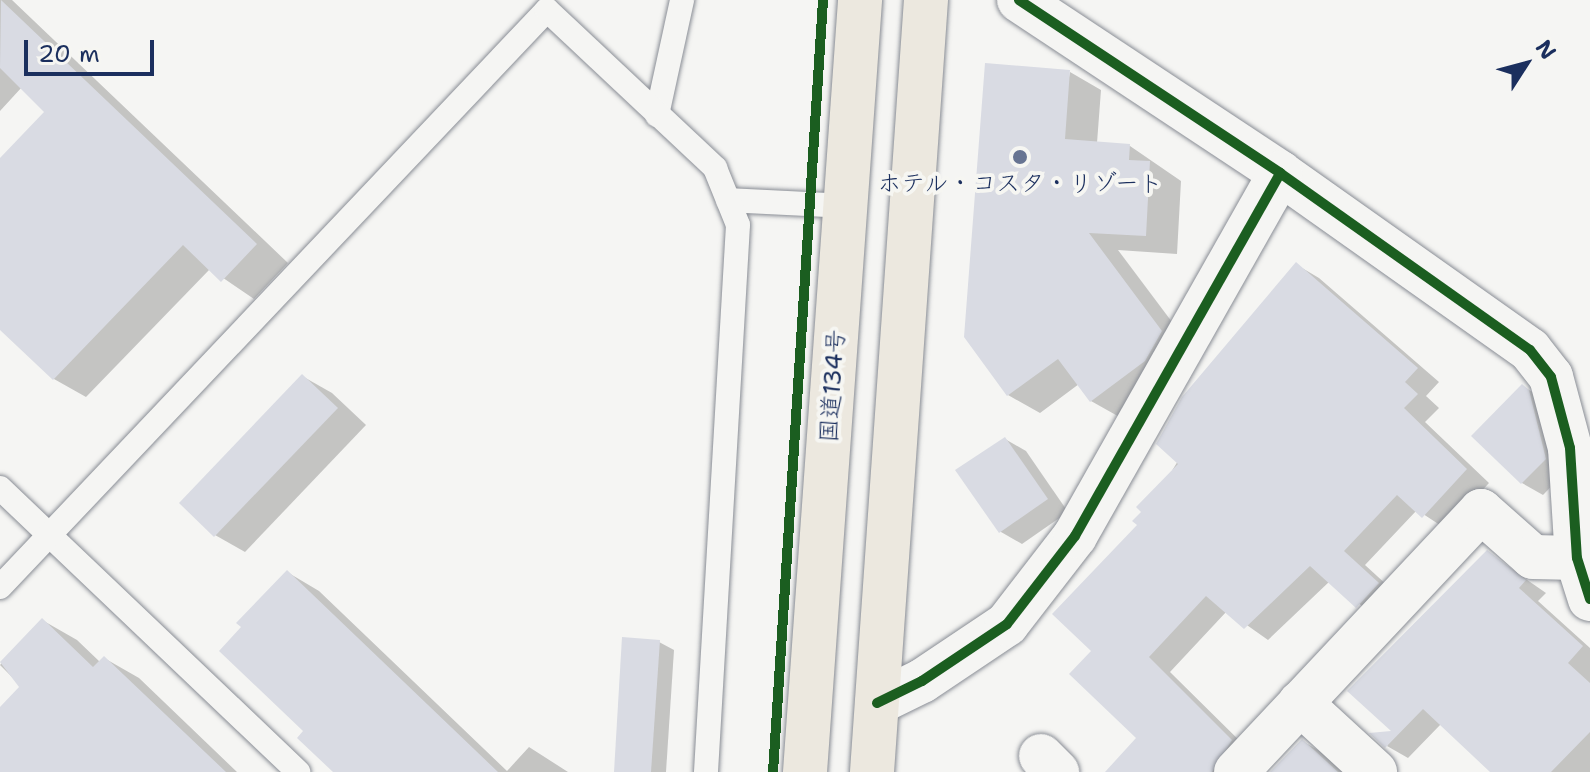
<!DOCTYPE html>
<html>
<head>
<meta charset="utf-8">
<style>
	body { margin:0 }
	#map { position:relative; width:1590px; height:772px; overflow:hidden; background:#f5f5f3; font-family:"Shantell Sans","Klee One",sans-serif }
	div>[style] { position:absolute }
	.shadow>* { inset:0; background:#0003 }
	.building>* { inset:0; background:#d9dbe3 }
	.roads { filter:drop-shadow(0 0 2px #898d95) drop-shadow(0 0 2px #898d95) }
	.service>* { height:24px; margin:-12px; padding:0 12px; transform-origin:12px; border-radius:12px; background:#f5f5f3 }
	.minor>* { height:44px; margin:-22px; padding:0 22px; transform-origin:22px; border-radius:22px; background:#f5f5f3 }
	.trunk>* { height:44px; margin:-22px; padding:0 22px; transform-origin:22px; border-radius:22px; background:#ece8df }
	.cycleway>* { height:10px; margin:-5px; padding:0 5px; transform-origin:5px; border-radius:5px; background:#1b5e20 }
	.dots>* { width:22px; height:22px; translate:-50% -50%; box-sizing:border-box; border:4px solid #f6f6f2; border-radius:50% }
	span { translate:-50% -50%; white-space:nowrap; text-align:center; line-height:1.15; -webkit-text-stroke:8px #f6f6f2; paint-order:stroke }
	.poi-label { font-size:24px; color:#1b2f5e }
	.street-label { font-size:24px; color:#1b2f5e }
	.north { position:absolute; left:1486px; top:24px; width:80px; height:80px; -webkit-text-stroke:6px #f6f6f2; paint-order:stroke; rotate:54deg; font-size:22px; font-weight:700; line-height:32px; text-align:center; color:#1b2f5e }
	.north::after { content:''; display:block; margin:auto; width:28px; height:36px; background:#1b2f5e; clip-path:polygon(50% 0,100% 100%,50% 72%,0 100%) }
	.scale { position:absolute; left:24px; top:40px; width:130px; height:36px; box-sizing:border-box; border:4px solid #1b2f5e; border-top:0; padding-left:10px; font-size:24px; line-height:28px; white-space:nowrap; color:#1b2f5e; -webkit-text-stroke:6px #f6f6f2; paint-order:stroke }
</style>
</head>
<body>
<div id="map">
	<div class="shadow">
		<div style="clip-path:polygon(0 0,12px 0,288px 263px,254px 299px,210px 269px,86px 397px,54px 379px,0 327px,0 161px,47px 112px,22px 87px,0 111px)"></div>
		<div style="clip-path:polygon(1070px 72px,1101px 90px,1097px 143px,1130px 146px,1181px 181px,1177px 254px,1118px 250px,1193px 350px,1123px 419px,1091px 401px,1079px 384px,1040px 413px,1008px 395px)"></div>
		<div style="clip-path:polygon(1297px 265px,1319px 278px,1439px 382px,1426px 396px,1439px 408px,1425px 422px,1489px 483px,1446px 529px,1417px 510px,1365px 565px,1400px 597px,1380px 620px,1330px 581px,1268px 640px,1227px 611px,1170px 672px,1253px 754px,1240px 772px,1108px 772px,1139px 738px,1094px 651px,1139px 525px)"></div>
		<div style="clip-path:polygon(302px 376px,332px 393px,366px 425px,245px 552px,215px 535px)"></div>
		<div style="clip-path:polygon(1522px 386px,1543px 398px,1566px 471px,1543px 495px,1522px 483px)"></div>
		<div style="clip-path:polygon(1005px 439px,1026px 451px,1068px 512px,1022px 544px,1001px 532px,958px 471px)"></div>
		<div style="clip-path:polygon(1487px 552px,1546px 593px,1538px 601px,1590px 648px,1590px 772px,1491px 772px,1441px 724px,1408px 758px,1387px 746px)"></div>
		<div style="clip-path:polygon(287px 572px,319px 591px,507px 771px,529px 747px,568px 772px,336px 772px,306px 731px)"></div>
		<div style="clip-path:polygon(42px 620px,77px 640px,100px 662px,104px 658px,139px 678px,237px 772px,0 772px,0 710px,22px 687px,0 665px)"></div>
		<div style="clip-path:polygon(659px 642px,674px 650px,666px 772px,616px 772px)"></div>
		<div style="clip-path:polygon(1302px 741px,1325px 754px,1344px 772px,1273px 772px)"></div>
	</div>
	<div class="building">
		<div style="clip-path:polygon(1px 0,257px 244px,221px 282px,183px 245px,53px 380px,0 330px,0 158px,44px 112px,0 68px)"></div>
		<div style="clip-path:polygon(985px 63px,1070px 70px,1065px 139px,1130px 144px,1129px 160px,1150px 161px,1146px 236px,1089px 233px,1162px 331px,1145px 361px,1090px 402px,1058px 359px,1007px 396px,964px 337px)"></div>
		<div style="clip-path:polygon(1296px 262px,1418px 368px,1405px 382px,1418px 394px,1404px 408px,1467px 469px,1422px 518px,1397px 495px,1344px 551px,1379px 583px,1356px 608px,1310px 566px,1244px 629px,1206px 596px,1149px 657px,1232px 740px,1212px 772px,1105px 772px,1136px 738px,1069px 674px,1091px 651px,1052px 614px,1137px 525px,1132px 521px,1141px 512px,1136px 507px,1178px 464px,1156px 444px,1182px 397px)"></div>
		<div style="clip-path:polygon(302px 374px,338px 408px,214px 537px,179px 503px)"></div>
		<div style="clip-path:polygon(1522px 384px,1529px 390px,1546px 459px,1521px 484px,1471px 436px)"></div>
		<div style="clip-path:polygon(1005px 437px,1048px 499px,999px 533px,955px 470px)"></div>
		<div style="clip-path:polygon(1487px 550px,1526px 580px,1519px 588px,1583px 646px,1568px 663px,1590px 683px,1590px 732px,1551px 772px,1490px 772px,1423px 709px,1385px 748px,1369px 733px,1391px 731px,1347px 691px)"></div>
		<div style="clip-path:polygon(287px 570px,498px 772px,333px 772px,297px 738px,303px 731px,219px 651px,241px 627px,236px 623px)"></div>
		<div style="clip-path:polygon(42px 618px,93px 667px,104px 656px,226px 772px,0 772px,0 707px,19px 687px,0 662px)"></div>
		<div style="clip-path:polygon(622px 637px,660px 640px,651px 772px,614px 772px)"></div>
		<div style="clip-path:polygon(1302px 739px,1338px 772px,1270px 772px)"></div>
	</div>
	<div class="roads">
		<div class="service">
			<div style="left:657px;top:115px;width:118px;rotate:-77.7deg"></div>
			<div style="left:728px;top:200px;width:118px;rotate:2.9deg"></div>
			<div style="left:0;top:488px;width:412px;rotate:43.6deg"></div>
			<div style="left:0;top:587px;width:795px;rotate:-46.53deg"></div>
			<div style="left:547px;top:10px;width:231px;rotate:43.2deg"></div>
			<div style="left:715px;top:168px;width:61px;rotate:68deg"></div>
			<div style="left:738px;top:225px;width:548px;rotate:93.35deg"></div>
		</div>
		<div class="minor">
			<div style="left:1019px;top:0;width:313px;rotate:33.5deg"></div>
			<div style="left:1280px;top:173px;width:306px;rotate:35.3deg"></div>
			<div style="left:1530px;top:350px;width:34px;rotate:52deg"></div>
			<div style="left:1551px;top:377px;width:73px;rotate:75deg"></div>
			<div style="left:1570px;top:448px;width:110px;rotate:86.4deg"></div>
			<div style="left:1577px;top:558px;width:43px;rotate:72.4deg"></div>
			<div style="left:877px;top:703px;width:50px;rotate:-26.1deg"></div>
			<div style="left:922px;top:681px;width:102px;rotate:-33.8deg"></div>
			<div style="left:1007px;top:624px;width:111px;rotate:-52.3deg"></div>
			<div style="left:1075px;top:536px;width:417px;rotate:-60.5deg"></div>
			<div style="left:1300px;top:703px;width:102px;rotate:42.6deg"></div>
			<div style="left:1041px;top:756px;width:23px;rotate:45deg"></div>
			<div style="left:1236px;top:772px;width:358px;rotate:-46.8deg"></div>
			<div style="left:1481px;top:511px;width:69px;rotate:41.5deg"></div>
			<div style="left:1533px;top:557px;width:44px;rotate:1.3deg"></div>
		</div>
		<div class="trunk">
			<div style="left:805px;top:772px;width:774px;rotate:-85.92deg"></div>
			<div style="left:872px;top:772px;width:774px;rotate:-86deg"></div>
		</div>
	</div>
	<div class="cycleway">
		<div style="left:1019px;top:0;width:313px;rotate:33.5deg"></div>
		<div style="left:1280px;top:173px;width:306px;rotate:35.3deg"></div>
		<div style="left:1530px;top:350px;width:34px;rotate:52deg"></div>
		<div style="left:1551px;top:377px;width:73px;rotate:75deg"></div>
		<div style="left:1570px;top:448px;width:110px;rotate:86.4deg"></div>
		<div style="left:1577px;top:558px;width:43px;rotate:72.4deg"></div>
		<div style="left:877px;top:703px;width:50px;rotate:-26.1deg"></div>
		<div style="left:922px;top:681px;width:102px;rotate:-33.8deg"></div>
		<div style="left:1007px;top:624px;width:111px;rotate:-52.3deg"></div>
		<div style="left:1075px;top:536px;width:417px;rotate:-60.5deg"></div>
		<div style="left:773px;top:772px;width:774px;rotate:-86.29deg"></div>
	</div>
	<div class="dots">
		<div style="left:1020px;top:157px;background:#677492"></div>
	</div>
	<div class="poi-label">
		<span style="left:1020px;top:184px">ホテル・コスタ・リゾート</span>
	</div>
	<div class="street-label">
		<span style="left:833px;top:386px;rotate:-86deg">国道134号</span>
	</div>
	<div class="north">N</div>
	<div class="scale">20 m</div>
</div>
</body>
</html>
